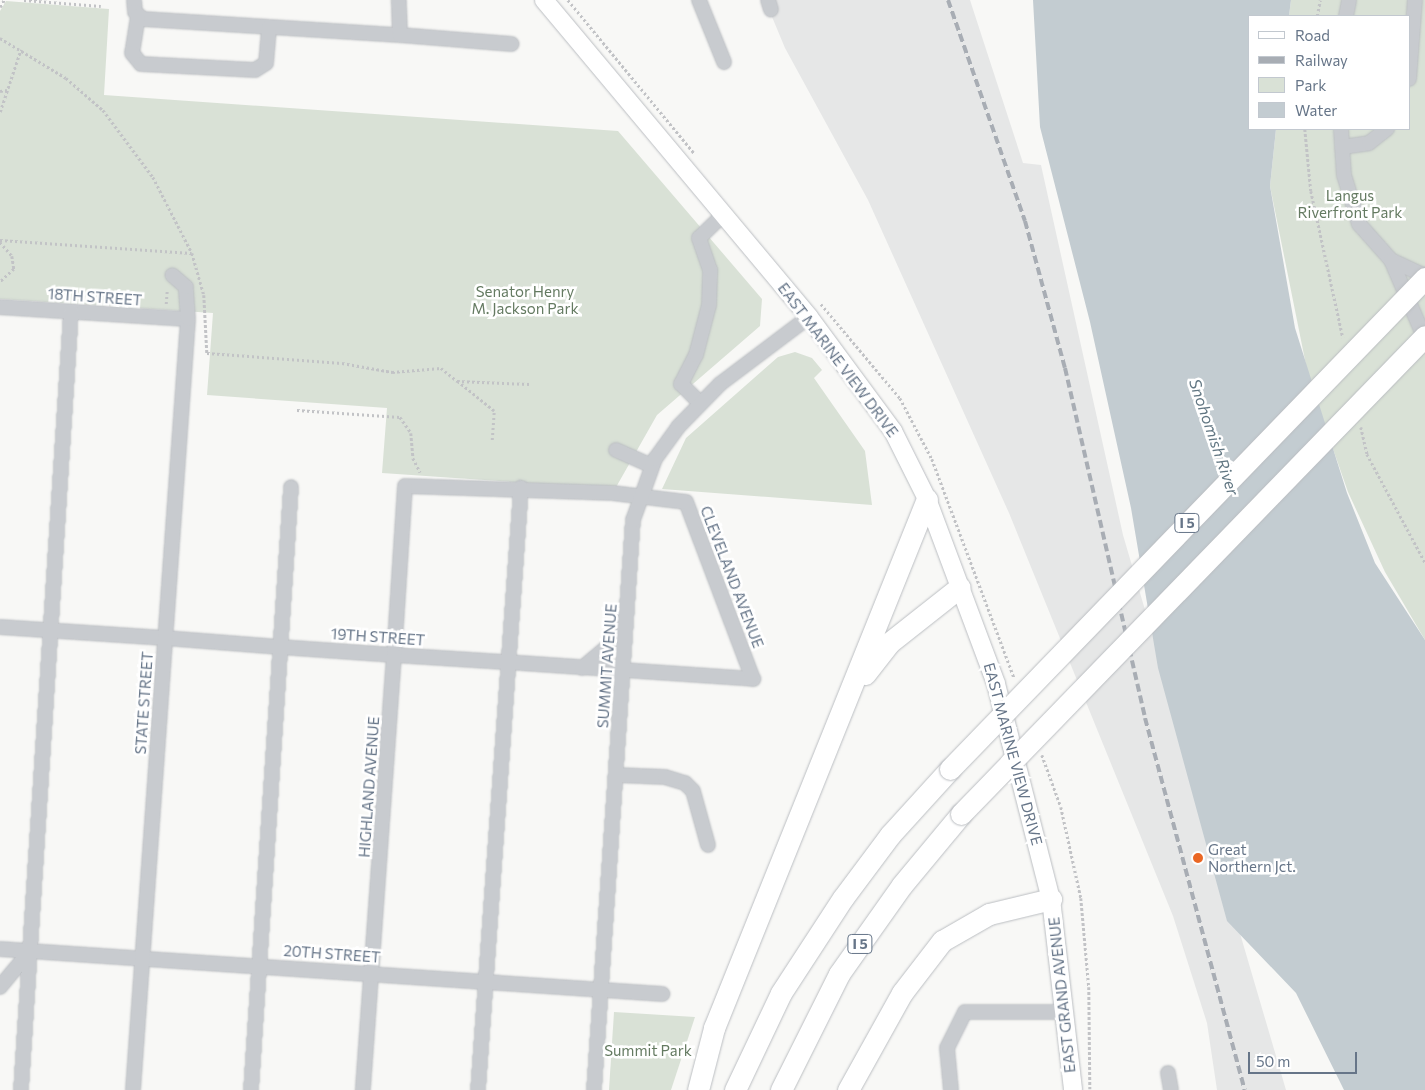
<!DOCTYPE html>
<html>
<head>
<meta charset="utf-8">
<style>
	body { margin:0 }
	#map { position:relative; width:1425px; height:1090px; overflow:hidden; background:#f8f8f6; font-family:Commissioner,sans-serif }
	div>[style] { position:absolute }
	.built>* { inset:0; background:#e6e7e7 }
	.green>* { inset:0; background:#d9e1d6 }
	.water>* { inset:0; background:#c3ccd1 }
	.path>* { height:2.5px; margin-top:-1.25px; transform-origin:0; background:repeating-linear-gradient(90deg,#c2c3c6 0 2.5px,transparent 0 5px) }
	.roads { filter:drop-shadow(0 0 1px #bbbec2) drop-shadow(0 0 1px #bbbec2) }
	.minor>* { height:14px; margin:-7px; padding:0 7px; transform-origin:7px; border-radius:7px; background:#c8cbcf }
	.major>* { height:18px; margin:-9px; padding:0 9px; transform-origin:9px; border-radius:9px; background:#fff }
	.highway>* { height:21px; margin:-10.5px; padding:0 10.5px; transform-origin:10.5px; border-radius:10.5px; background:#fff }
	.rail>* { height:4px; margin-top:-2px; transform-origin:0; background:repeating-linear-gradient(90deg,#a8adb4 0 8px,transparent 0 12px) }
	.bridges { filter:drop-shadow(0 0 1px #babdc1) drop-shadow(0 0 1px #babdc1) }
	.highway-bridge>* { height:21px; margin:-10.5px; padding:0 10.5px; transform-origin:10.5px; border-radius:10.5px; background:#fff }
	.dots>* { width:14px; height:14px; translate:-50% -50%; box-sizing:border-box; border:2px solid #fff; border-radius:50% }
	span { translate:-50% -50%; white-space:nowrap; text-align:center; line-height:1.15; -webkit-text-stroke:5px #fff; paint-order:stroke }
	.shield-label span { padding:1px 4px; background:#fff; border:1px solid; border-radius:4px; -webkit-text-stroke-width:0 }
	.shield-label { font-size:14px; color:#667588; font-weight:700 }
	.park-label { font-size:15px; color:#647a61 }
	.street-label { font-size:15px; color:#667588 }
	.poi-label { font-size:15px; color:#667588 }
	.left { translate:0 -50%; text-align:left }
	.water-label { font-size:16px; color:#627783; font-style:italic }
	.legend { position:absolute; left:1248px; top:15px; width:162px; height:115px; box-sizing:border-box; background:#fff; border:1px solid #c2c8cf; margin:0; padding:6px 9px; list-style:none; font-size:15px; color:#667588 }
	.legend li { display:flex; align-items:center; gap:10px; height:25px }
	.legend b { width:25px; border:1px solid #c2c8cf }
	.scale { position:absolute; left:1248px; top:1052px; width:109px; height:22px; box-sizing:border-box; border:2px solid #667588; border-top:0; padding-left:6px; font-size:15px; line-height:18px; white-space:nowrap; color:#667588; -webkit-text-stroke:4px #fff; paint-order:stroke }
</style>
</head>
<body>
<div id="map">
	<div class="built">
		<div style="clip-path:polygon(765px 0,970px 0,1023px 163px,1041px 165px,1123px 535px,1286px 1090px,1217px 1090px,1207px 1023px,1173px 916px,1009px 513px,868px 200px,785px 48px)"></div>
	</div>
	<div class="green">
		<div style="clip-path:polygon(1291px 0,1425px 0,1425px 640px,1385px 572px,1348px 492px,1309px 380px,1270px 186px,1276px 129px,1409px 129px,1409px 16px,1289px 16px)"></div>
		<div style="clip-path:polygon(6px 1px,109px 9px,104px 95px,618px 131px,762px 299px,760px 326px,657px 415px,615px 489px,382px 473px,387px 408px,207px 395px,213px 313px,0 299px,0 11px)"></div>
		<div style="clip-path:polygon(795px 352px,812px 358px,822px 370px,814px 378px,865px 451px,872px 505px,662px 489px,686px 438px,778px 357px)"></div>
		<div style="clip-path:polygon(614px 1012px,695px 1017px,671px 1090px,609px 1090px)"></div>
	</div>
	<div class="water">
		<div style="clip-path:polygon(1033px 0,1291px 0,1289px 16px,1249px 16px,1249px 129px,1276px 129px,1270px 186px,1295px 328px,1347px 493px,1375px 563px,1425px 640px,1425px 1090px,1344px 1090px,1296px 993px,1227px 921px,1158px 668px,1131px 508px,1090px 322px,1040px 127px)"></div>
	</div>
	<div class="path">
		<div style="left:24px;top:0;width:77px;rotate:4.5deg"></div>
		<div style="left:568px;top:0;width:198px;rotate:50.5deg"></div>
		<div style="left:0;top:7px;width:8px;rotate:-60deg"></div>
		<div style="left:1317px;top:16px;width:16px;rotate:-79deg"></div>
		<div style="left:0;top:38px;width:77px;rotate:31.2deg"></div>
		<div style="left:66px;top:78px;width:49px;rotate:40.9deg"></div>
		<div style="left:103px;top:110px;width:84px;rotate:53.3deg"></div>
		<div style="left:153px;top:177px;width:85px;rotate:62.8deg"></div>
		<div style="left:192px;top:253px;width:44px;rotate:74.1deg"></div>
		<div style="left:204px;top:295px;width:58px;rotate:87deg"></div>
		<div style="left:207px;top:353px;width:135px;rotate:4.2deg"></div>
		<div style="left:342px;top:363px;width:51px;rotate:10.2deg"></div>
		<div style="left:392px;top:372px;width:49px;rotate:-4.7deg"></div>
		<div style="left:441px;top:368px;width:21px;rotate:39deg"></div>
		<div style="left:0;top:91px;width:7px;rotate:-8deg"></div>
		<div style="left:0;top:112px;width:66px;rotate:-71.6deg"></div>
		<div style="left:1305px;top:129px;width:62px;rotate:84.5deg"></div>
		<div style="left:1311px;top:191px;width:150px;rotate:77.7deg"></div>
		<div style="left:0;top:240px;width:192px;rotate:3.9deg"></div>
		<div style="left:0;top:242px;width:18px;rotate:49deg"></div>
		<div style="left:12px;top:256px;width:13px;rotate:81deg"></div>
		<div style="left:14px;top:269px;width:19px;rotate:137deg"></div>
		<div style="left:166px;top:304px;width:15px;rotate:-86deg"></div>
		<div style="left:821px;top:304px;width:123px;rotate:50deg"></div>
		<div style="left:900px;top:398px;width:69px;rotate:62.3deg"></div>
		<div style="left:932px;top:459px;width:233px;rotate:69.4deg"></div>
		<div style="left:297px;top:410px;width:103px;rotate:3.9deg"></div>
		<div style="left:400px;top:417px;width:19px;rotate:55deg"></div>
		<div style="left:411px;top:433px;width:25px;rotate:85deg"></div>
		<div style="left:413px;top:458px;width:16px;rotate:63deg"></div>
		<div style="left:1361px;top:427px;width:28px;rotate:77deg"></div>
		<div style="left:1367px;top:454px;width:123px;rotate:61.8deg"></div>
		<div style="left:492px;top:440px;width:29px;rotate:-86deg"></div>
		<div style="left:494px;top:411px;width:48px;rotate:-141deg"></div>
		<div style="left:457px;top:381px;width:73px;rotate:2.4deg"></div>
		<div style="left:1042px;top:755px;width:55px;rotate:69.9deg"></div>
		<div style="left:1061px;top:807px;width:93px;rotate:77.6deg"></div>
		<div style="left:1081px;top:898px;width:89px;rotate:84.9deg"></div>
		<div style="left:1089px;top:987px;width:102px;rotate:89.4deg"></div>
	</div>
	<div class="roads">
		<div class="minor">
			<div style="left:134px;top:0;width:12px;rotate:85deg"></div>
			<div style="left:135px;top:12px;width:11px;rotate:41deg"></div>
			<div style="left:143px;top:19px;width:257px;rotate:3.6deg"></div>
			<div style="left:400px;top:35px;width:35px;rotate:-92deg"></div>
			<div style="left:699px;top:0;width:67px;rotate:68deg"></div>
			<div style="left:768px;top:0;width:10px;rotate:73deg"></div>
			<div style="left:138px;top:16px;width:37px;rotate:99deg"></div>
			<div style="left:132px;top:53px;width:14px;rotate:51deg"></div>
			<div style="left:141px;top:64px;width:114px;rotate:3deg"></div>
			<div style="left:255px;top:70px;width:13px;rotate:-32deg"></div>
			<div style="left:266px;top:63px;width:36px;rotate:-85deg"></div>
			<div style="left:1346px;top:16px;width:16px;rotate:-79deg"></div>
			<div style="left:400px;top:35px;width:112px;rotate:4.6deg"></div>
			<div style="left:1409px;top:79px;width:79px;rotate:-85.7deg"></div>
			<div style="left:1341px;top:129px;width:46px;rotate:86.3deg"></div>
			<div style="left:1344px;top:175px;width:51px;rotate:73deg"></div>
			<div style="left:1359px;top:224px;width:48px;rotate:48.4deg"></div>
			<div style="left:1391px;top:260px;width:38px;rotate:25deg"></div>
			<div style="left:1342px;top:147px;width:27px;rotate:-8deg"></div>
			<div style="left:1369px;top:143px;width:23px;rotate:-38deg"></div>
			<div style="left:1391px;top:260px;width:86px;rotate:66.7deg"></div>
			<div style="left:0;top:307px;width:188px;rotate:3.7deg"></div>
			<div style="left:700px;top:403px;width:27px;rotate:-135deg"></div>
			<div style="left:681px;top:384px;width:33px;rotate:-63deg"></div>
			<div style="left:696px;top:355px;width:52px;rotate:-75.4deg"></div>
			<div style="left:709px;top:305px;width:35px;rotate:-88deg"></div>
			<div style="left:710px;top:270px;width:34px;rotate:-109deg"></div>
			<div style="left:699px;top:238px;width:35px;rotate:-44deg"></div>
			<div style="left:616px;top:450px;width:39px;rotate:24deg"></div>
			<div style="left:0;top:627px;width:165px;rotate:3.8deg"></div>
			<div style="left:165px;top:638px;width:115px;rotate:4.5deg"></div>
			<div style="left:280px;top:647px;width:114px;rotate:4deg"></div>
			<div style="left:394px;top:655px;width:112px;rotate:3.6deg"></div>
			<div style="left:506px;top:662px;width:248px;rotate:3.9deg"></div>
			<div style="left:753px;top:679px;width:189px;rotate:-110.7deg"></div>
			<div style="left:686px;top:502px;width:74px;rotate:-173deg"></div>
			<div style="left:613px;top:493px;width:208px;rotate:-178.1deg"></div>
			<div style="left:405px;top:486px;width:169px;rotate:93.7deg"></div>
			<div style="left:394px;top:655px;width:436px;rotate:94.1deg"></div>
			<div style="left:582px;top:668px;width:33px;rotate:-40deg"></div>
			<div style="left:607px;top:647px;width:35px;rotate:-61deg"></div>
			<div style="left:616px;top:775px;width:49px;rotate:2.3deg"></div>
			<div style="left:665px;top:777px;width:21px;rotate:17deg"></div>
			<div style="left:685px;top:783px;width:11px;rotate:45deg"></div>
			<div style="left:693px;top:791px;width:56px;rotate:74.5deg"></div>
			<div style="left:0;top:949px;width:664px;rotate:3.89deg"></div>
			<div style="left:0;top:987px;width:47px;rotate:-50.2deg"></div>
			<div style="left:1168px;top:1073px;width:17px;rotate:80deg"></div>
			<div style="left:21px;top:1090px;width:780px;rotate:-86.32deg"></div>
			<div style="left:133px;top:1090px;width:773px;rotate:-85.92deg"></div>
			<div style="left:188px;top:319px;width:32px;rotate:-94deg"></div>
			<div style="left:186px;top:287px;width:18px;rotate:-139deg"></div>
			<div style="left:251px;top:1090px;width:604px;rotate:-86.2deg"></div>
			<div style="left:478px;top:1090px;width:604px;rotate:-85.91deg"></div>
			<div style="left:594px;top:1090px;width:571px;rotate:-86.09deg"></div>
			<div style="left:633px;top:520px;width:65px;rotate:-70.2deg"></div>
			<div style="left:655px;top:459px;width:39px;rotate:-54deg"></div>
			<div style="left:678px;top:427px;width:60px;rotate:-45.7deg"></div>
			<div style="left:720px;top:384px;width:111px;rotate:-37deg"></div>
			<div style="left:951px;top:1090px;width:42px;rotate:-95.4deg"></div>
			<div style="left:947px;top:1048px;width:40px;rotate:-63.4deg"></div>
			<div style="left:965px;top:1012px;width:98px"></div>
		</div>
		<div class="major">
			<div style="left:544px;top:0;width:413px;rotate:50.1deg"></div>
			<div style="left:809px;top:317px;width:142px;rotate:53.6deg"></div>
			<div style="left:893px;top:431px;width:76px;rotate:63.4deg"></div>
			<div style="left:927px;top:499px;width:197px;rotate:69.5deg"></div>
			<div style="left:996px;top:684px;width:222px;rotate:75.7deg"></div>
			<div style="left:1051px;top:899px;width:192px;rotate:83.4deg"></div>
		</div>
		<div class="highway">
			<div style="left:865px;top:674px;width:39px;rotate:-52deg"></div>
			<div style="left:889px;top:643px;width:90px;rotate:-38.3deg"></div>
			<div style="left:698px;top:1090px;width:64px;rotate:-75.5deg"></div>
			<div style="left:714px;top:1028px;width:570px;rotate:-68.07deg"></div>
			<div style="left:735px;top:1090px;width:107px;rotate:-64.6deg"></div>
			<div style="left:781px;top:993px;width:113px;rotate:-56.9deg"></div>
			<div style="left:843px;top:898px;width:79px;rotate:-53.3deg"></div>
			<div style="left:890px;top:835px;width:89px;rotate:-47.7deg"></div>
			<div style="left:781px;top:1090px;width:130px;rotate:-63.4deg"></div>
			<div style="left:839px;top:974px;width:109px;rotate:-54.7deg"></div>
			<div style="left:902px;top:885px;width:92px;rotate:-50.3deg"></div>
			<div style="left:848px;top:1090px;width:111px;rotate:-60.9deg"></div>
			<div style="left:902px;top:993px;width:66px;rotate:-52.4deg"></div>
			<div style="left:942px;top:941px;width:54px;rotate:-29.9deg"></div>
			<div style="left:989px;top:914px;width:64px;rotate:-13.6deg"></div>
		</div>
	</div>
	<div class="rail">
		<div style="left:948px;top:0;width:234px;rotate:70.8deg"></div>
		<div style="left:1025px;top:221px;width:152px;rotate:74.8deg"></div>
		<div style="left:1065px;top:368px;width:359px;rotate:77.1deg"></div>
		<div style="left:1145px;top:718px;width:385px;rotate:75deg"></div>
	</div>
	<div class="bridges">
		<div class="highway-bridge">
			<div style="left:950px;top:769px;width:683px;rotate:-45.95deg"></div>
			<div style="left:961px;top:814px;width:666px;rotate:-45.85deg"></div>
		</div>
	</div>
	<div class="dots">
		<div style="left:1198px;top:858px;background:#ea6724"></div>
	</div>
	<div class="shield-label">
		<span style="left:1187px;top:523px">I 5</span>
		<span style="left:860px;top:944px">I 5</span>
	</div>
	<div class="park-label">
		<span style="left:1350px;top:204px">Langus<br>Riverfront Park</span>
		<span style="left:525px;top:300px">Senator Henry<br>M. Jackson Park</span>
		<span style="left:648px;top:1051px">Summit Park</span>
	</div>
	<div class="street-label">
		<span style="left:95px;top:297px;rotate:4deg">18TH STREET</span>
		<span style="left:838px;top:360px;rotate:53deg">EAST MARINE VIEW DRIVE</span>
		<span style="left:732px;top:577px;rotate:69deg">CLEVELAND AVENUE</span>
		<span style="left:378px;top:637px;rotate:4deg">19TH STREET</span>
		<span style="left:607px;top:666px;rotate:-86deg">SUMMIT AVENUE</span>
		<span style="left:144px;top:703px;rotate:-86deg">STATE STREET</span>
		<span style="left:1013px;top:754px;rotate:75deg">EAST MARINE VIEW DRIVE</span>
		<span style="left:369px;top:787px;rotate:-86deg">HIGHLAND AVENUE</span>
		<span style="left:332px;top:954px;rotate:4deg">20TH STREET</span>
		<span style="left:1062px;top:995px;rotate:-96deg">EAST GRAND AVENUE</span>
	</div>
	<div class="poi-label">
		<span class="left" style="left:1208px;top:858px">Great<br>Northern Jct.</span>
	</div>
	<div class="water-label">
		<span style="left:1214px;top:437px;rotate:71deg">Snohomish River</span>
	</div>
	<ul class="legend">
	<li><b style="height:6px;background:#fff"></b>Road</li>
	<li><b style="height:6px;background:#a8adb4"></b>Railway</li>
	<li><b style="height:14px;background:#d9e1d6"></b>Park</li>
	<li><b style="height:14px;background:#c3ccd1"></b>Water</li>
	</ul>
	<div class="scale">50 m</div>
</div>
</body>
</html>
